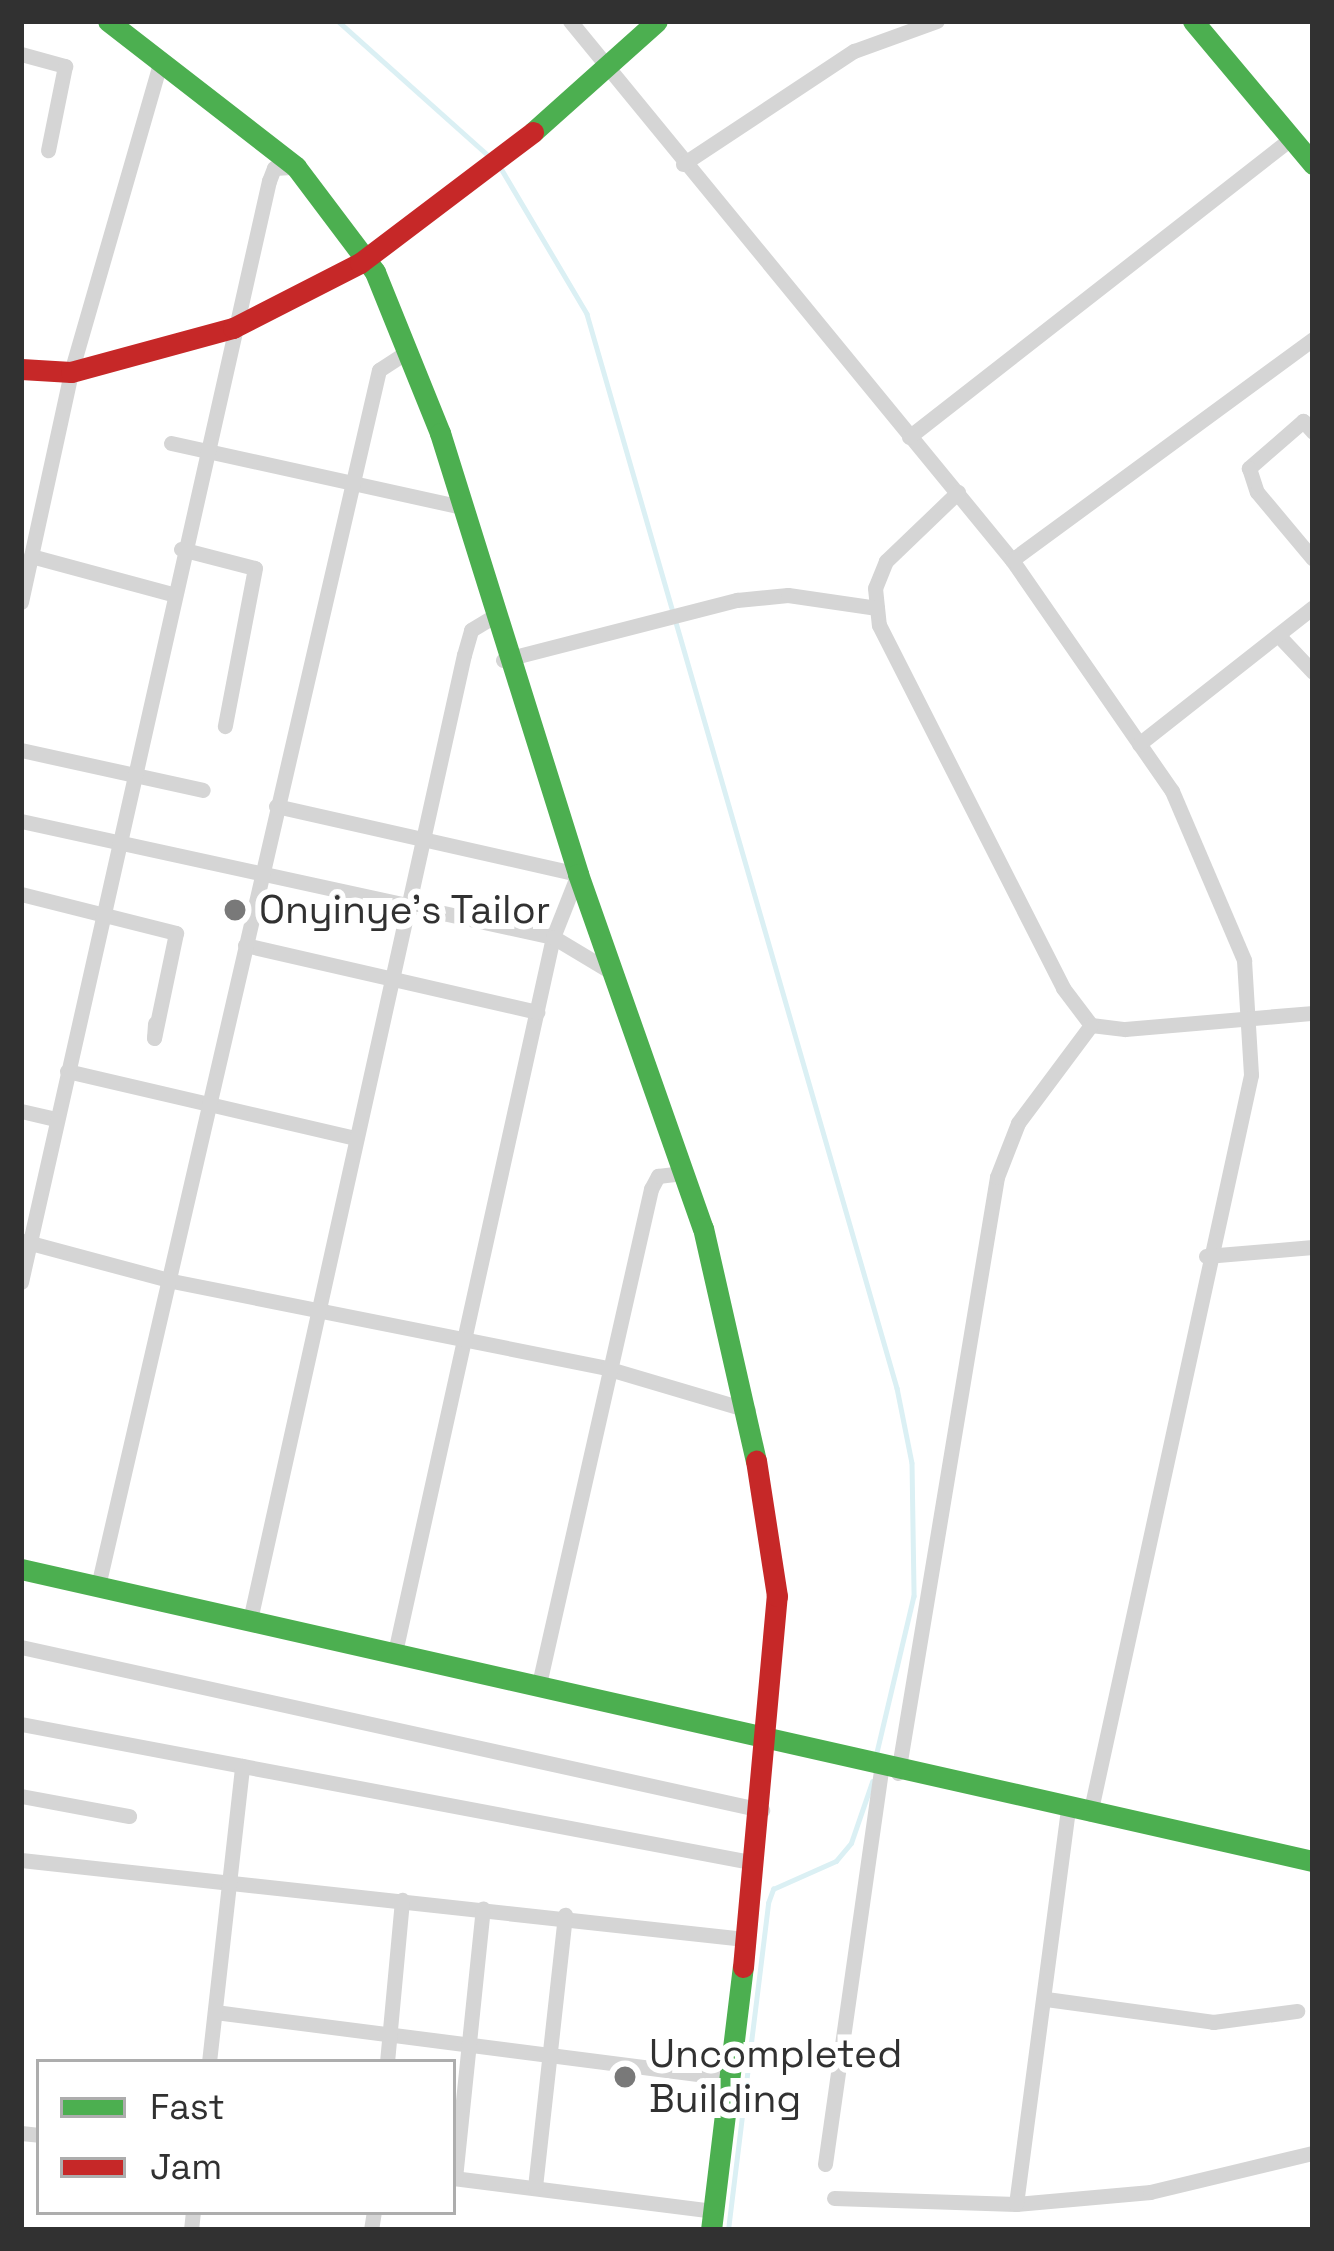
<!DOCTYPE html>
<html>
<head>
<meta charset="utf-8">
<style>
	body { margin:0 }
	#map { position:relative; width:1334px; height:2251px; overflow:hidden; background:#fff; font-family:"Space Grotesk",sans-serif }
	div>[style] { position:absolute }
	.stream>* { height:4.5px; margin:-2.25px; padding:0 2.25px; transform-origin:2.25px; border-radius:2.25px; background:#dbf0f4 }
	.street>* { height:15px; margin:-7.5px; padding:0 7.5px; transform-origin:7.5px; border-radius:7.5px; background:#d5d5d5 }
	.fast>* { height:21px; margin:-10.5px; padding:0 10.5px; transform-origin:10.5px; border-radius:10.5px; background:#4caf50 }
	.jam>* { height:21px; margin:-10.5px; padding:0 10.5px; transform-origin:10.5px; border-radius:10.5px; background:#c62828 }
	.dots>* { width:33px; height:33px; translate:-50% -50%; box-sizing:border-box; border:6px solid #fff; border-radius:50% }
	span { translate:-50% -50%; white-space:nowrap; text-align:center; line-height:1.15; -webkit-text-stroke:12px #fff; paint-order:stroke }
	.poi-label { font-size:39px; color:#313131 }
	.left { translate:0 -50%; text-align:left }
	.frame { position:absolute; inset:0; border:24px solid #313131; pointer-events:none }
	.legend { position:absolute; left:36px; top:2059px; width:420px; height:156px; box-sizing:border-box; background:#fff; border:3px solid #adadad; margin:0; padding:15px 21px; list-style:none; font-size:36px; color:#313131 }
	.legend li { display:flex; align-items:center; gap:24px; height:60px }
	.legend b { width:60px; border:3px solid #adadad }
</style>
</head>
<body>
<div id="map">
	<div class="stream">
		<div style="left:338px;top:21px;width:204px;rotate:41.8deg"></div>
		<div style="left:502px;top:170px;width:167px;rotate:59.4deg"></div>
		<div style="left:587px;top:314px;width:1118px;rotate:73.9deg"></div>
		<div style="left:897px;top:1388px;width:76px;rotate:78.7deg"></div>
		<div style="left:912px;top:1463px;width:133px;rotate:89.1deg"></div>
		<div style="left:914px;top:1596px;width:161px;rotate:103.3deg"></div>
		<div style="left:728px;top:2230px;width:329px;rotate:-83deg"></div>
		<div style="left:768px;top:1903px;width:15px;rotate:-70deg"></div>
		<div style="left:773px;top:1889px;width:69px;rotate:-24deg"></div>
		<div style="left:836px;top:1861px;width:23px;rotate:-50deg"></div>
		<div style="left:851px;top:1843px;width:65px;rotate:-71deg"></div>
	</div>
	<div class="street">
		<div style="left:570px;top:21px;width:697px;rotate:50.65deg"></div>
		<div style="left:1012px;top:560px;width:281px;rotate:55.3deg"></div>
		<div style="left:1172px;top:791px;width:184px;rotate:66.9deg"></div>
		<div style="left:1244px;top:960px;width:115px;rotate:86.5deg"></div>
		<div style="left:1251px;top:1075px;width:756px;rotate:102.29deg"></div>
		<div style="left:21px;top:54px;width:46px;rotate:15.3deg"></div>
		<div style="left:65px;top:66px;width:86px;rotate:101.4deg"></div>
		<div style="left:683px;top:164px;width:205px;rotate:-33.5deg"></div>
		<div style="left:854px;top:51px;width:88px;rotate:-19.9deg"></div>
		<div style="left:1313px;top:432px;width:15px;rotate:-132deg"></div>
		<div style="left:1303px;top:421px;width:72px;rotate:139deg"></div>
		<div style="left:1249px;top:468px;width:25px;rotate:72deg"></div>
		<div style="left:1257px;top:492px;width:87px;rotate:50.1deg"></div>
		<div style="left:909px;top:437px;width:484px;rotate:-38deg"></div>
		<div style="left:171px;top:443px;width:299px;rotate:12.4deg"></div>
		<div style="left:958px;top:492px;width:100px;rotate:136.2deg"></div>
		<div style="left:886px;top:561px;width:29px;rotate:112deg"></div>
		<div style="left:875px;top:588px;width:37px;rotate:84deg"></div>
		<div style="left:879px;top:625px;width:407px;rotate:63.1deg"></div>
		<div style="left:1063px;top:988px;width:46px;rotate:52.9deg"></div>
		<div style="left:1091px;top:1025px;width:34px;rotate:7deg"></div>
		<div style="left:1125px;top:1029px;width:189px;rotate:-4.9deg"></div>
		<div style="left:181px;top:549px;width:76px;rotate:14.4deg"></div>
		<div style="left:255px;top:568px;width:161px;rotate:100.8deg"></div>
		<div style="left:31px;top:556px;width:146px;rotate:15.1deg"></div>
		<div style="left:1012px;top:560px;width:373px;rotate:-36.3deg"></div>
		<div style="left:21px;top:602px;width:235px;rotate:-77.7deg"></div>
		<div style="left:71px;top:372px;width:325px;rotate:-73.9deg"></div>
		<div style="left:1278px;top:635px;width:51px;rotate:46.6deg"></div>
		<div style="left:503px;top:660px;width:242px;rotate:-14.4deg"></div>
		<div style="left:737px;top:600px;width:51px;rotate:-5.6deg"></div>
		<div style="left:788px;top:595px;width:90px;rotate:8.3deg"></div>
		<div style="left:1139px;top:744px;width:221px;rotate:-38.2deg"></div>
		<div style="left:21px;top:750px;width:186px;rotate:12.4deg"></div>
		<div style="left:276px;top:806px;width:310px;rotate:12.7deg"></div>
		<div style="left:578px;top:874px;width:68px;rotate:111.6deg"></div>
		<div style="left:553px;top:937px;width:732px;rotate:102.46deg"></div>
		<div style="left:21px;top:821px;width:544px;rotate:12.3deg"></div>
		<div style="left:553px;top:937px;width:70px;rotate:31deg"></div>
		<div style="left:21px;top:894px;width:160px;rotate:14.1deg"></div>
		<div style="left:176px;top:933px;width:107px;rotate:101.8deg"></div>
		<div style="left:154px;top:1038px;width:15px;rotate:-86deg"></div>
		<div style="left:245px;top:945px;width:300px;rotate:12.9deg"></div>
		<div style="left:67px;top:1071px;width:297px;rotate:13.1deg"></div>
		<div style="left:21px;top:1111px;width:36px;rotate:13deg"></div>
		<div style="left:23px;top:1241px;width:154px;rotate:15deg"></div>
		<div style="left:172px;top:1281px;width:443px;rotate:11.3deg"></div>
		<div style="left:606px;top:1368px;width:148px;rotate:16.5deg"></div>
		<div style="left:1206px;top:1256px;width:107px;rotate:-4.8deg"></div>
		<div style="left:21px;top:1282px;width:1129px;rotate:-77.31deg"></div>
		<div style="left:269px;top:181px;width:14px;rotate:-69deg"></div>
		<div style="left:274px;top:168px;width:22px;rotate:-3deg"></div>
		<div style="left:98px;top:1586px;width:1248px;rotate:-76.99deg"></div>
		<div style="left:379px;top:370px;width:33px;rotate:-33deg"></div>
		<div style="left:250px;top:1620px;width:988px;rotate:-77.5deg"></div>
		<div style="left:464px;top:655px;width:26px;rotate:-74deg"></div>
		<div style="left:471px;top:630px;width:31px;rotate:-31deg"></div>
		<div style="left:21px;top:1647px;width:759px;rotate:12.41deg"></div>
		<div style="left:539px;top:1684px;width:508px;rotate:-77.25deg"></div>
		<div style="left:651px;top:1189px;width:15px;rotate:-62deg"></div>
		<div style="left:658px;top:1176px;width:25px;rotate:-7deg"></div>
		<div style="left:21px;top:1724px;width:747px;rotate:10.72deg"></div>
		<div style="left:898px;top:1773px;width:604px;rotate:-80.57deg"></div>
		<div style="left:997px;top:1177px;width:58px;rotate:-68.7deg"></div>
		<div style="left:1018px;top:1123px;width:122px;rotate:-53.3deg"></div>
		<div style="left:21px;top:1796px;width:110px;rotate:10.5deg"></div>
		<div style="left:21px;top:1860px;width:728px;rotate:6.23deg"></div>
		<div style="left:1046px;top:1999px;width:169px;rotate:7.8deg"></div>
		<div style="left:1213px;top:2022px;width:85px;rotate:-7.5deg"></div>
		<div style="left:215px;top:2012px;width:518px;rotate:7.32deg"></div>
		<div style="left:209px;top:2062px;width:298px;rotate:-83.6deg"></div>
		<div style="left:387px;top:2062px;width:163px;rotate:-84.7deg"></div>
		<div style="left:21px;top:2133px;width:18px;rotate:6deg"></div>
		<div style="left:825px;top:2164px;width:399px;rotate:-81.9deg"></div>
		<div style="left:453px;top:2178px;width:262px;rotate:7.2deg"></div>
		<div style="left:455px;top:2178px;width:271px;rotate:-84.1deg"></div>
		<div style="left:535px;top:2187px;width:274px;rotate:-83.7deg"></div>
		<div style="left:834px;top:2198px;width:182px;rotate:1.9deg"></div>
		<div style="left:1016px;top:2204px;width:135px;rotate:-5.1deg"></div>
		<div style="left:1150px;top:2192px;width:168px;rotate:-13.5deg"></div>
		<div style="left:1016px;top:2204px;width:397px;rotate:-82.5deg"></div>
		<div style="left:191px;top:2230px;width:18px;rotate:-84deg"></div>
		<div style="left:371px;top:2230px;width:18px;rotate:-81deg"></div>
	</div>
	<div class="fast">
		<div style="left:108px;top:21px;width:238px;rotate:37.8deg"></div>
		<div style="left:296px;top:167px;width:131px;rotate:53deg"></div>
		<div style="left:375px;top:272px;width:174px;rotate:68deg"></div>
		<div style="left:440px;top:433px;width:462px;rotate:72.6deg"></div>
		<div style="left:578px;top:874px;width:375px;rotate:70.6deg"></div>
		<div style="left:703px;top:1228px;width:239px;rotate:77.2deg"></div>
		<div style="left:1193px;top:21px;width:187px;rotate:50deg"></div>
		<div style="left:533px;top:132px;width:166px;rotate:-41.8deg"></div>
		<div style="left:21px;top:1569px;width:1325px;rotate:12.74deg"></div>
		<div style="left:711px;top:2230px;width:265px;rotate:-83.1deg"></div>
	</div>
	<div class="jam">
		<div style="left:21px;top:369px;width:50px;rotate:3.4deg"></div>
		<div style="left:71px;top:372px;width:168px;rotate:-15.2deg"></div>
		<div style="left:233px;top:328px;width:143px;rotate:-27.1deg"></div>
		<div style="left:360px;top:263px;width:217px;rotate:-37.1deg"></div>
		<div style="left:743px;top:1967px;width:373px;rotate:-84.8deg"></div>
		<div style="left:777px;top:1596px;width:137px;rotate:-98.8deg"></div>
	</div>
	<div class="dots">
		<div style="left:235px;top:910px;background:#797979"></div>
		<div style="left:625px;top:2077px;background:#797979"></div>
	</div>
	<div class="poi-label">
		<span class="left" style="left:259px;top:910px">Onyinye's Tailor</span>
		<span class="left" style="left:649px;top:2077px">Uncompleted<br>Building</span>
	</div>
	<div class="frame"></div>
	<ul class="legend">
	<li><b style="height:15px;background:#4caf50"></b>Fast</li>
	<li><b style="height:15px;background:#c62828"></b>Jam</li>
	</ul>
</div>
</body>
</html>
